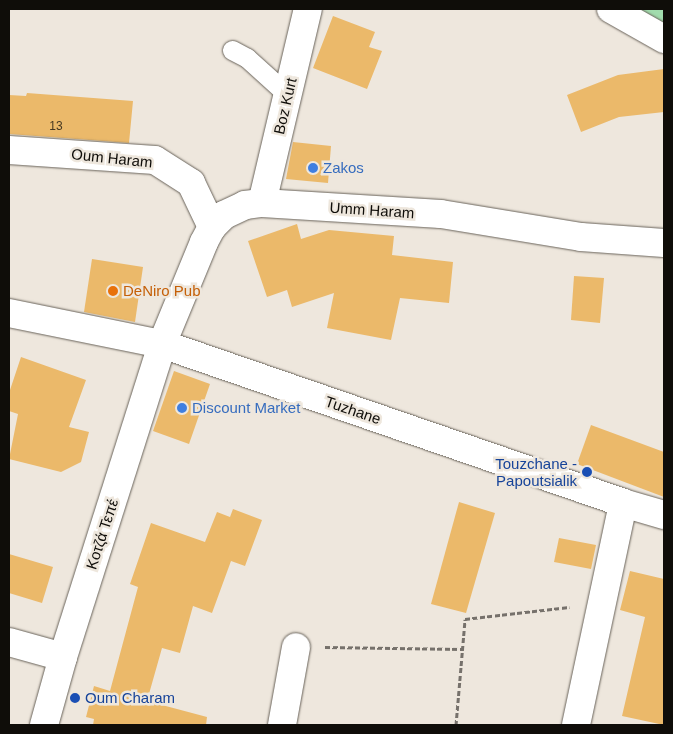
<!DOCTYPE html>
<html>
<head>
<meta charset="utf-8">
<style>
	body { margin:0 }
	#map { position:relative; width:673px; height:734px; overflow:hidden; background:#eee7dd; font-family:Arial,sans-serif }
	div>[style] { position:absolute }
	.green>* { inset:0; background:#a1dcad }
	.building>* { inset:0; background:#ebb96a }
	.path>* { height:3px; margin-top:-1.5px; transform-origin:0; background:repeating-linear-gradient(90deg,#76716b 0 5px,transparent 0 7.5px) }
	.roads { filter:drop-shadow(0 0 1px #69635a) drop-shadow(0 0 1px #69635a) }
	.service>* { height:19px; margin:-9.5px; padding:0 9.5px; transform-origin:9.5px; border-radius:9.5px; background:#fff }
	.minor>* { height:28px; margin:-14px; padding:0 14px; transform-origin:14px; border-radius:14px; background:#fff }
	.tertiary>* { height:28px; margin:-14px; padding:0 14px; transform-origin:14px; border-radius:14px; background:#fff }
	.dots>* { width:14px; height:14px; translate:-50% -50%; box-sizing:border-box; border:2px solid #eee7dd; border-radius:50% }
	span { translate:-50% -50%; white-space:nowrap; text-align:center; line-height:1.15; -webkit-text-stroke:5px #eee7dd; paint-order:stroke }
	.number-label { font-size:12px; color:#463821 }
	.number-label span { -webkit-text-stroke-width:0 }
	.street-label { font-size:15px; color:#0f0d09 }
	.shop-label { font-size:15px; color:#366cbe }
	.left { translate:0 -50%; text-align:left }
	.food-label { font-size:15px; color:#c56008 }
	.transit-label { font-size:15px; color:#164399 }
	.right { translate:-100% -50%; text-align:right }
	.frame { position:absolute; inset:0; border:10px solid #0f0d09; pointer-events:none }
</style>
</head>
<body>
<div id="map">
	<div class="green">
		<div style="clip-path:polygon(611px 9px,664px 9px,664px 39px)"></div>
	</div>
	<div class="building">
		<div style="clip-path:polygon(333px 16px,375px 32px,369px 47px,382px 51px,367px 89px,313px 68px)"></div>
		<div style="clip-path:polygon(664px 69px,664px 112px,619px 117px,581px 132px,567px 95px,618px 75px)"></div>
		<div style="clip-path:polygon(27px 93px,133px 101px,129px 143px,9px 134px,9px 95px,26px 96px)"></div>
		<div style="clip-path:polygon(293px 142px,331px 146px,328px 183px,286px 179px)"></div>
		<div style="clip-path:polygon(297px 224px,301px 239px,329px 230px,394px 236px,392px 255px,453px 262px,449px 303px,400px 298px,391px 340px,327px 328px,334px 293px,292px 307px,287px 290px,267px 297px,248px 241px)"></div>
		<div style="clip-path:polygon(92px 259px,143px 267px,135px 322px,84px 312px)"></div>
		<div style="clip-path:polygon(574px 276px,604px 278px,600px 323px,571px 320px)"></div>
		<div style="clip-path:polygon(21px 357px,86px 380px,69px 427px,89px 432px,81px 462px,61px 472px,9px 459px,18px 414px,9px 411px,9px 393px)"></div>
		<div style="clip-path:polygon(174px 371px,210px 384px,189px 444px,153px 431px)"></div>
		<div style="clip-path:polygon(591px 425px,664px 452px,664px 497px,577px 464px)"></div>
		<div style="clip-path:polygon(459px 502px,495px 513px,466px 613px,431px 604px)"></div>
		<div style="clip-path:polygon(233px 509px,262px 520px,245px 566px,231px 561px,212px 613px,193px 606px,180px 653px,162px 648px,147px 701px,207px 717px,206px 725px,93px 725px,94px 719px,86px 717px,94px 686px,110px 691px,138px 587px,130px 584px,151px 523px,205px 542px,217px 512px,230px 517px)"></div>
		<div style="clip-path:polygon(559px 538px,596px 545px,591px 569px,554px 562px)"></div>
		<div style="clip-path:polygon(9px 554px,53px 567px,42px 603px,9px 593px)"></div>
		<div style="clip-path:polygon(630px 571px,664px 579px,664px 725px,622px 716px,645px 617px,620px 610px)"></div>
	</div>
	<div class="path">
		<div style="left:325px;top:647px;width:137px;rotate:0.8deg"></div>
		<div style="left:456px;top:725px;width:106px;rotate:-85.1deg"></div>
		<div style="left:465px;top:619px;width:105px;rotate:-6.6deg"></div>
	</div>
	<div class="roads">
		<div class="service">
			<div style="left:232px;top:50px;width:17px;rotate:28deg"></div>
			<div style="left:247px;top:58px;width:55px;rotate:42.1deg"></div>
		</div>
		<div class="minor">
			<div style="left:611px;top:9px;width:61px;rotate:29.5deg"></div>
			<div style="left:9px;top:150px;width:146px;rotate:3.9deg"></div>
			<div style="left:155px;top:160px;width:43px;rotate:32.6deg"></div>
			<div style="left:191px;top:183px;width:49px;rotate:64.5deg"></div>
			<div style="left:262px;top:203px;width:199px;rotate:-76.7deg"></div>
			<div style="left:9px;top:642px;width:56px;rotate:15.5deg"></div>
			<div style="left:282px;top:725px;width:79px;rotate:-79.8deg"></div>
			<div style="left:576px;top:725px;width:227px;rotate:-78deg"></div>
		</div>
		<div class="tertiary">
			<div style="left:9px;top:313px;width:156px;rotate:11.5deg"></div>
			<div style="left:162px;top:344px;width:488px;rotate:19deg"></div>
			<div style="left:623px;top:503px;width:43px;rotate:16.3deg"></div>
			<div style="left:44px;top:725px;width:71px;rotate:-74.4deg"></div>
			<div style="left:63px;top:657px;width:328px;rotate:-72.4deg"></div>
			<div style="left:162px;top:344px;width:110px;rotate:-67.6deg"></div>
			<div style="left:204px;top:242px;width:17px;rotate:-62deg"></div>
			<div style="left:212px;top:227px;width:17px;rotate:-45deg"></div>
			<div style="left:224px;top:215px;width:23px;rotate:-25deg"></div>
			<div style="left:245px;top:205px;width:17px;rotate:-7deg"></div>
			<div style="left:262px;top:203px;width:179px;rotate:3.5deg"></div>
			<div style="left:441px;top:214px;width:142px;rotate:9.3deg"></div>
			<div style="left:581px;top:237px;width:83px;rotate:4.1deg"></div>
		</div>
	</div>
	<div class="dots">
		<div style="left:313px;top:168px;background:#3f7fe0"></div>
		<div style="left:113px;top:291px;background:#e8710a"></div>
		<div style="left:182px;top:408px;background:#3f7fe0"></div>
		<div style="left:587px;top:472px;background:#1a4fb4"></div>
		<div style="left:75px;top:698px;background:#1a4fb4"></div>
	</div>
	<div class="number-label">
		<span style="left:56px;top:127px">13</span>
	</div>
	<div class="street-label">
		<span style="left:285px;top:106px;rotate:-77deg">Boz Kurt</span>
		<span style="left:112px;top:158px;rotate:6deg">Oum Haram</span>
		<span style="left:372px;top:210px;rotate:4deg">Umm Haram</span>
		<span style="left:353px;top:410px;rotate:19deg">Tuzhane</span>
		<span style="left:102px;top:534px;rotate:-72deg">Κοτζά Τεπέ</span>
	</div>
	<div class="shop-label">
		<span class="left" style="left:323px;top:168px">Zakos</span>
		<span class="left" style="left:192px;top:408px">Discount Market</span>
	</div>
	<div class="food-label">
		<span class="left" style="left:123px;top:291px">DeNiro Pub</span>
	</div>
	<div class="transit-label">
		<span class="right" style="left:577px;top:472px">Touzchane -<br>Papoutsialik</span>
		<span class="left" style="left:85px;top:698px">Oum Charam</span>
	</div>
	<div class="frame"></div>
</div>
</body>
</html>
